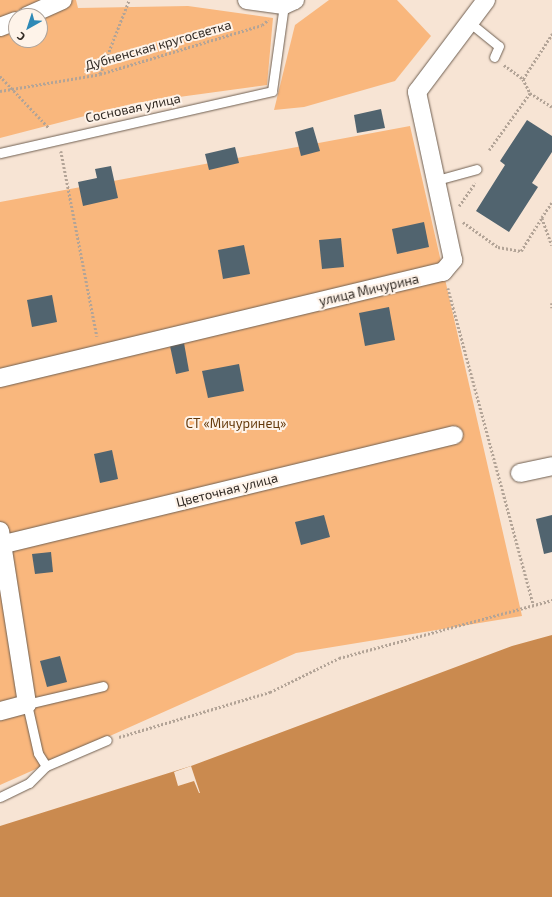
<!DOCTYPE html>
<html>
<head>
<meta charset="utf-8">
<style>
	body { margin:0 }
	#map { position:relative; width:552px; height:897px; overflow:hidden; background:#f7e4d4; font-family:"Exo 2",sans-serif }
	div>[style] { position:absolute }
	.green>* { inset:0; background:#f9b77d }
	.water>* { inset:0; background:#ca8a4f }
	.pier>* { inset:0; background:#f7e4d4 }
	.building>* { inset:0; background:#51646f }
	.path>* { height:2.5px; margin-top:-1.25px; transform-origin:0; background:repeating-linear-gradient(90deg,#b3a497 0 2px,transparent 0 4px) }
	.roads { filter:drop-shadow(0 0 1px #6f5f51) drop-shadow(0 0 1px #6f5f51) }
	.service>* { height:9px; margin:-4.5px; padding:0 4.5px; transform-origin:4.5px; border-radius:4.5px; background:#fff }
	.minor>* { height:18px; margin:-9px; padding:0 9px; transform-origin:9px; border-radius:9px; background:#fff }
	span { translate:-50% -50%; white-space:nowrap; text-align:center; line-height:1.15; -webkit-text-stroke:4px #fef3e9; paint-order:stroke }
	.street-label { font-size:13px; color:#302923 }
	.park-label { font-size:13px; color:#64390a }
	.north { position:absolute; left:8px; top:8px; width:40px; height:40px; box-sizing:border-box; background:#fef3e9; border:1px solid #aca29a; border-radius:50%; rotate:219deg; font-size:11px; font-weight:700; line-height:16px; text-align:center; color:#302923 }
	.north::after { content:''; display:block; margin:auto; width:14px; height:18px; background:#2f89b6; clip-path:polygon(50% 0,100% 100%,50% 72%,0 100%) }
</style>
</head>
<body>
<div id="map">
	<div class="green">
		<div style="clip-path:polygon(evenodd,0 0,76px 0,78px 8px,188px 6px,273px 18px,267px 85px,135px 103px,0 138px,0 0,16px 16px,40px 16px,40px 40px,16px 40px,16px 16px)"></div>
		<div style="clip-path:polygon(329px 0,397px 0,431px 36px,395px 81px,304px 107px,274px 110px,295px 25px)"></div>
		<div style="clip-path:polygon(410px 126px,522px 616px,296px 653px,0 785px,0 202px)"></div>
	</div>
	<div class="water">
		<div style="clip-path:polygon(552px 635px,552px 897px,0 897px,0 826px,191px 766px,512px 646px)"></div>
	</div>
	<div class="pier">
		<div style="clip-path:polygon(191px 766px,200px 793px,199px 793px,194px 781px,178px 786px,174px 772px)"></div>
	</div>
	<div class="building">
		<div style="clip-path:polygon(381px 109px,385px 128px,357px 133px,354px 115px)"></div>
		<div style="clip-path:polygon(527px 120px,552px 136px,552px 152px,532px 183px,538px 187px,509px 232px,476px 211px,505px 165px,500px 161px)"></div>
		<div style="clip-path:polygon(313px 127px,320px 151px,301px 156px,295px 132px)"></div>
		<div style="clip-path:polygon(235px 147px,239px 163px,209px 170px,205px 154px)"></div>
		<div style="clip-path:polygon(111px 166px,118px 198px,83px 206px,78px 182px,97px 178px,95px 169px)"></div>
		<div style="clip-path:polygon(424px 222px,429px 247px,397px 254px,392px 229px)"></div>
		<div style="clip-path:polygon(341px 238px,344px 267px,322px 269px,319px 240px)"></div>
		<div style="clip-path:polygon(244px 245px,250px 274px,223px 279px,218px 250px)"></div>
		<div style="clip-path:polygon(52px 295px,57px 322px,32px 327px,27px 300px)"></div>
		<div style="clip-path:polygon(389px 307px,395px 340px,365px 346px,359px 313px)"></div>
		<div style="clip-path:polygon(184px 343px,189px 371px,176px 374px,170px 346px)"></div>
		<div style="clip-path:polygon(239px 364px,244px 391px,208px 398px,202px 371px)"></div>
		<div style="clip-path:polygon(112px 450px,118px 479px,100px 483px,94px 454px)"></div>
		<div style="clip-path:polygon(324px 515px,330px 537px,301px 545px,295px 522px)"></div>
		<div style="clip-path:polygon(552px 515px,552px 552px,544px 554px,536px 519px)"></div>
		<div style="clip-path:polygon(51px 552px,53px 572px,35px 574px,32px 554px)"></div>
		<div style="clip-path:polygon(60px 656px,67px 682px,47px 687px,40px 661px)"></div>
	</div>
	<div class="path">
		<div style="left:504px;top:65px;width:24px;rotate:36deg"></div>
		<div style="left:523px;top:79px;width:16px;rotate:63deg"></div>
		<div style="left:100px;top:74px;width:79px;rotate:-68.6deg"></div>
		<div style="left:0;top:76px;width:71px;rotate:46.7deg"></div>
		<div style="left:523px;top:79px;width:54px;rotate:-57.2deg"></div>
		<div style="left:0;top:91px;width:101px;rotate:-9.6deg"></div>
		<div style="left:100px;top:74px;width:169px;rotate:-16.8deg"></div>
		<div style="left:262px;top:25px;width:8px;rotate:-40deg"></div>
		<div style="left:489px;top:150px;width:70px;rotate:-54.3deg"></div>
		<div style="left:530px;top:93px;width:26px;rotate:32deg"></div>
		<div style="left:61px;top:151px;width:189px;rotate:79deg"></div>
		<div style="left:552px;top:203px;width:18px;rotate:124deg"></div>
		<div style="left:542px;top:218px;width:29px;rotate:70deg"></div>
		<div style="left:459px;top:206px;width:28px;rotate:-55deg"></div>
		<div style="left:463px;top:222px;width:43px;rotate:35.5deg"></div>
		<div style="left:498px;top:247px;width:23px;rotate:10deg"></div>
		<div style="left:521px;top:251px;width:39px;rotate:-58deg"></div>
		<div style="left:448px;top:288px;width:327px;rotate:74.9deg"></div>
		<div style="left:552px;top:303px;width:5px;rotate:90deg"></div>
		<div style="left:119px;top:737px;width:158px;rotate:-16.6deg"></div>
		<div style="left:270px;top:692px;width:77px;rotate:-26.2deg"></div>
		<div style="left:339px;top:658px;width:221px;rotate:-15.2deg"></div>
	</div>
	<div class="roads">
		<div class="service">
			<div style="left:469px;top:22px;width:38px;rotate:39deg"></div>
			<div style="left:499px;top:46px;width:12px;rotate:114deg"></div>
			<div style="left:0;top:153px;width:279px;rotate:-12.8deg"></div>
			<div style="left:272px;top:91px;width:87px;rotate:-82.1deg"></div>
			<div style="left:437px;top:180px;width:41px;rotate:-15.4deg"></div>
			<div style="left:46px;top:766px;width:15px;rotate:-122deg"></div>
			<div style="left:38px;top:753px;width:50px;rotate:-102.7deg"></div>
			<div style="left:27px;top:704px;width:78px;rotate:-13.3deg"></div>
			<div style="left:0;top:797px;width:32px;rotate:-26deg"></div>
			<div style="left:29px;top:783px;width:24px;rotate:-45deg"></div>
			<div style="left:46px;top:766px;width:66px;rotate:-23.1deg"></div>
		</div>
		<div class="minor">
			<div style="left:247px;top:0;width:37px;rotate:8deg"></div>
			<div style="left:284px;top:5px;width:12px;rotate:-24deg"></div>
			<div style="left:27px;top:16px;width:39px;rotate:-24deg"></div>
			<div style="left:0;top:27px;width:17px;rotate:-21deg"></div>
			<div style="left:0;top:378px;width:456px;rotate:-13.5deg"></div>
			<div style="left:443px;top:272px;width:16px;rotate:-50deg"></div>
			<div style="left:453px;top:260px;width:172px;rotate:-102.1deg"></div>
			<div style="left:417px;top:92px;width:115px;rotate:-53.1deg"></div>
			<div style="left:520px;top:473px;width:33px;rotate:-12deg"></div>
			<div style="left:0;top:531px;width:175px;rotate:81.1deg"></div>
			<div style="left:27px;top:704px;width:28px;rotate:165deg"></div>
			<div style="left:0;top:545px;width:467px;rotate:-13.6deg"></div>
		</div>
	</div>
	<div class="street-label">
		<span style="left:158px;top:45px;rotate:-16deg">Дубненская кругосветка</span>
		<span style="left:133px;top:108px;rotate:-12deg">Сосновая улица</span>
		<span style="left:369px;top:290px;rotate:-13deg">улица Мичурина</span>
		<span style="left:227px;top:490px;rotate:-14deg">Цветочная улица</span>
	</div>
	<div class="park-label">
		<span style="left:236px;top:423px">СТ «Мичуринец»</span>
	</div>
	<div class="north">С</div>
</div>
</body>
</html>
